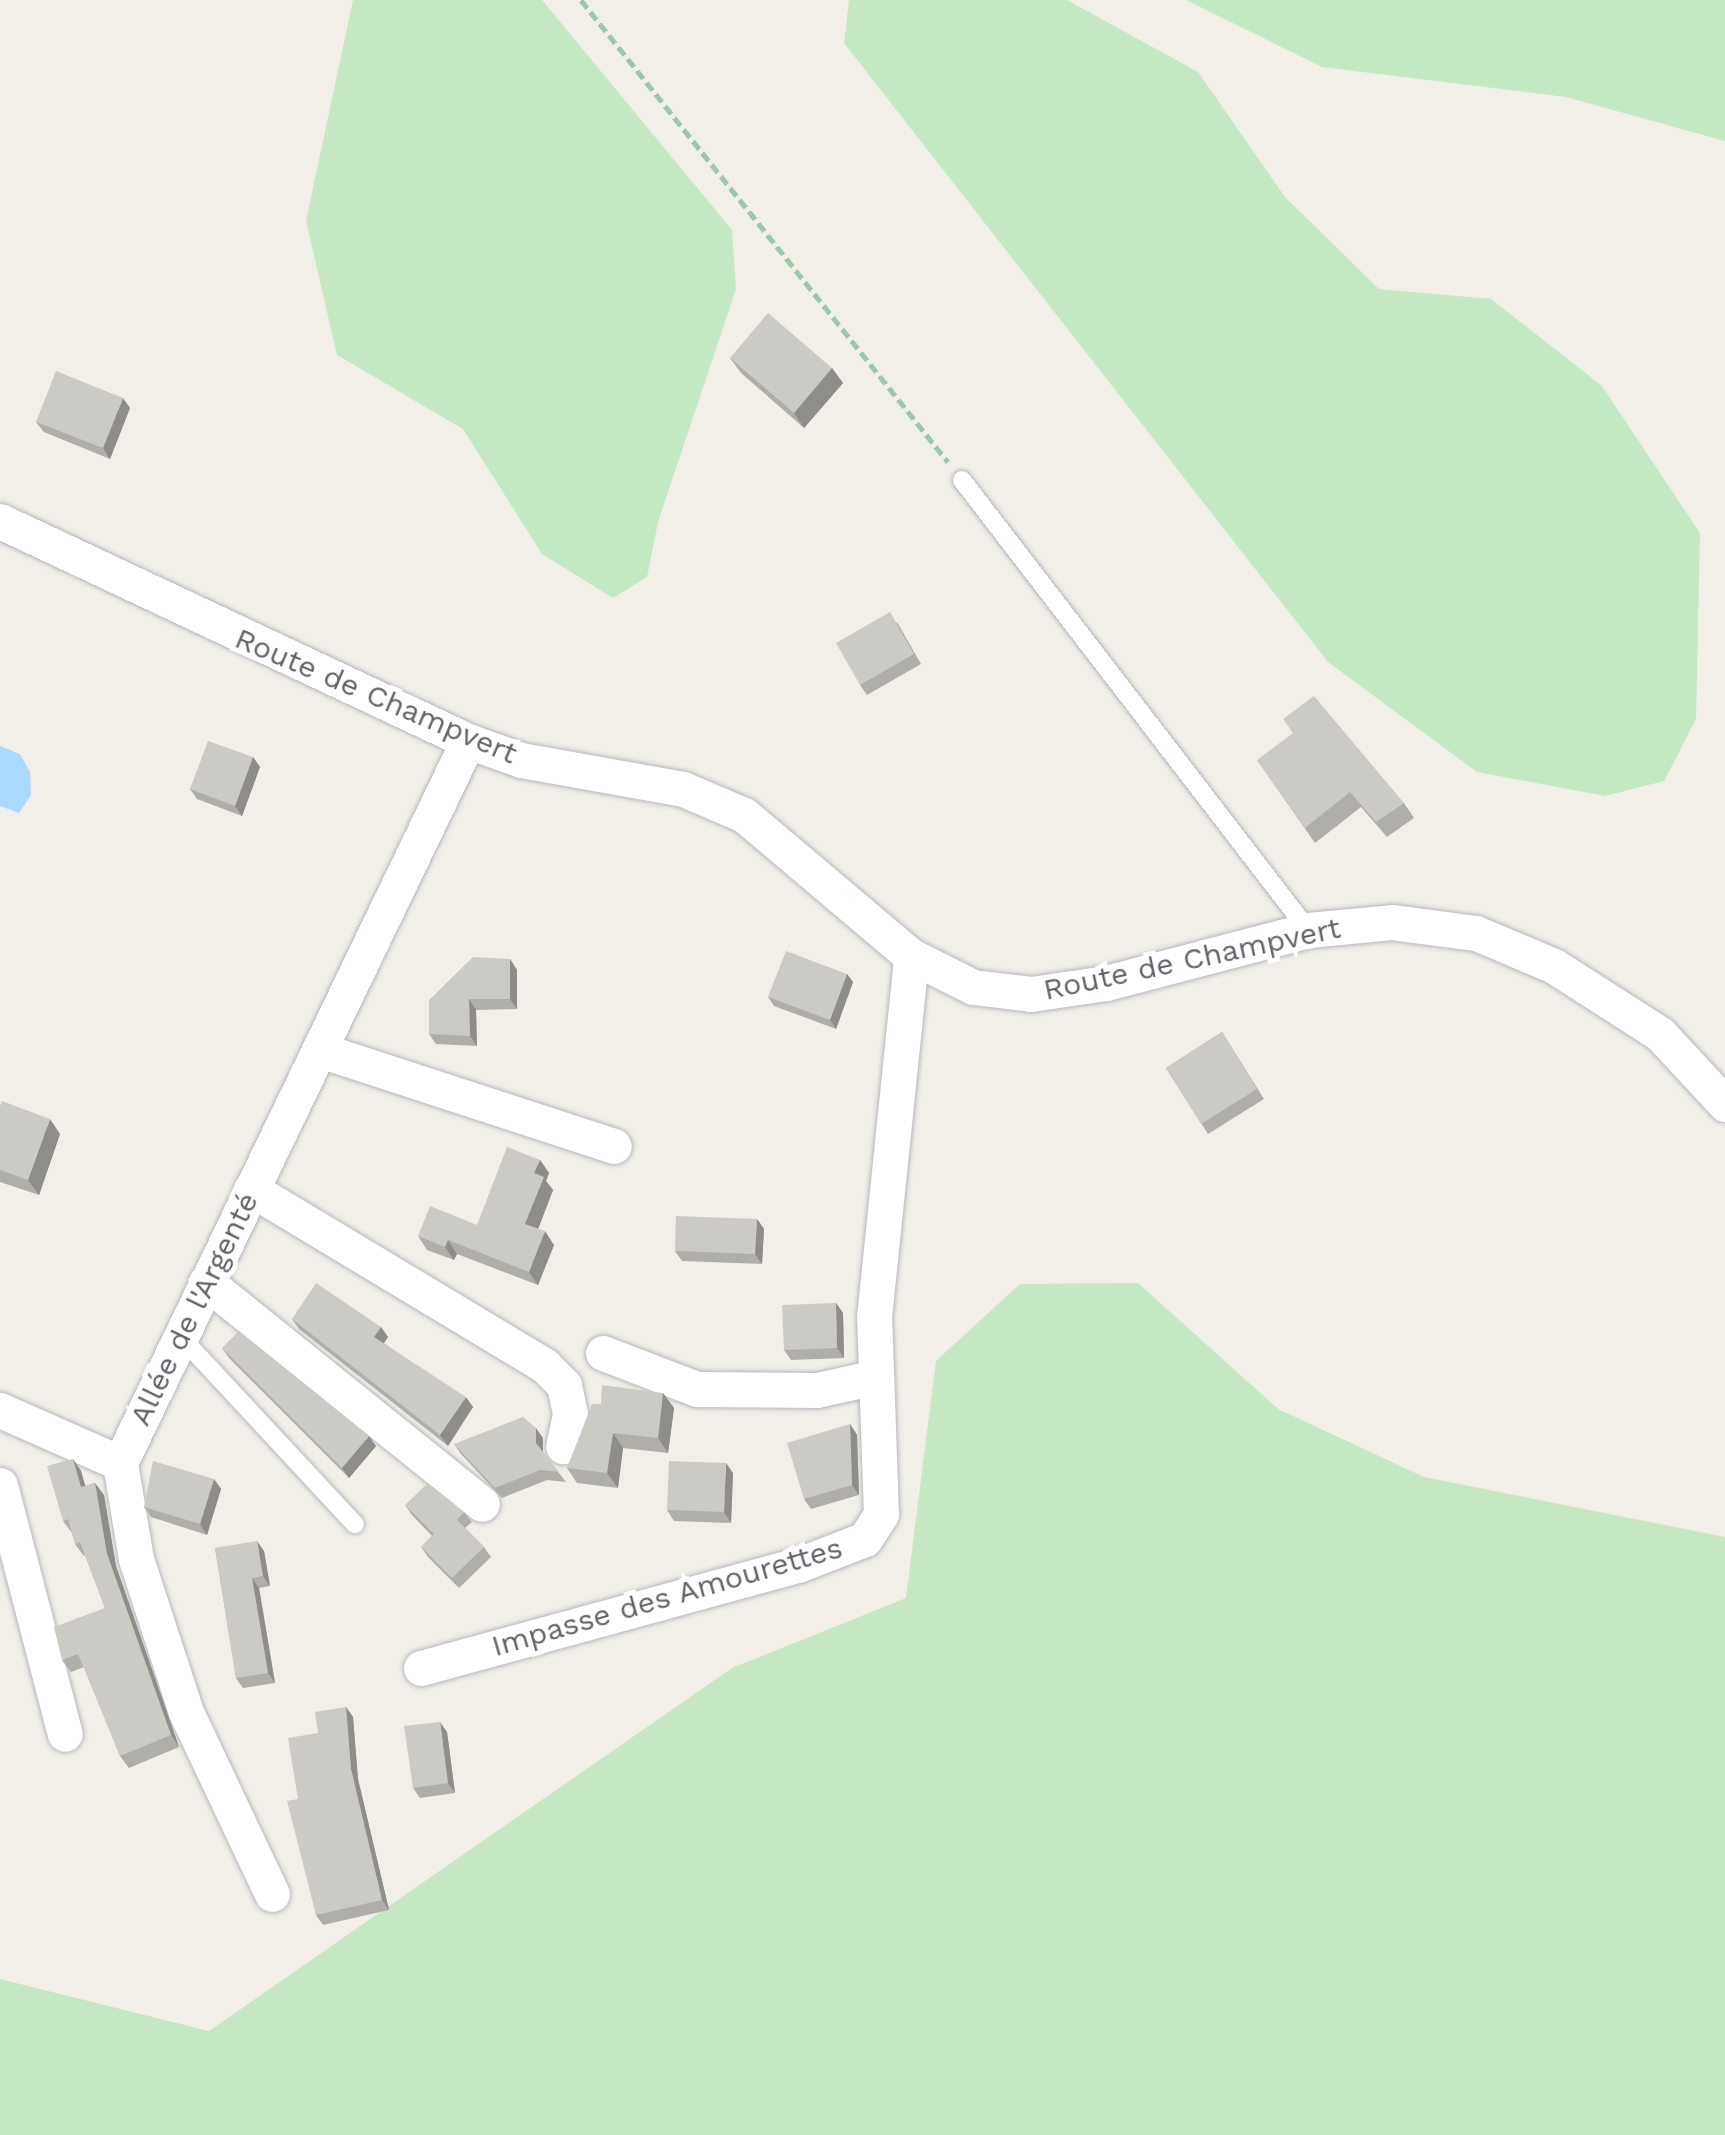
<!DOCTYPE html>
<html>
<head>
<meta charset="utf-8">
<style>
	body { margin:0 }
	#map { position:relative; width:1725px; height:2135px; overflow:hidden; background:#f1efe8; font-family:"Work Sans",sans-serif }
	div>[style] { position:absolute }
	.green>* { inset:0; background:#c5e8c5 }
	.water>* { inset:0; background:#aadaff }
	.path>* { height:5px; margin-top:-2.5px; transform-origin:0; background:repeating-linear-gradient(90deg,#9cc7a9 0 10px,transparent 0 15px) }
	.roads { filter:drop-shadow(0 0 2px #b5b8bc) drop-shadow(0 0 2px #b5b8bc) }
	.lane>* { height:18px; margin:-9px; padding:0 9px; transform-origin:9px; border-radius:9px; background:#fff }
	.street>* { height:35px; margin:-17.5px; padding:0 17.5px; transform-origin:17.5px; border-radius:17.5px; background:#fff }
	.wall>* { inset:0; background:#afaea9 }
	.shaded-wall>* { inset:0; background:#8f8d8a }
	.building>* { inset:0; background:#cccac5 }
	span { translate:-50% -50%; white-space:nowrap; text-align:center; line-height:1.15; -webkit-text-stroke:10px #fff; paint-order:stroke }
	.street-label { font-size:30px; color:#5f6368 }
</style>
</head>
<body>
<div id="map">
	<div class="green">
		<div style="clip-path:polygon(353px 0,542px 0,732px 230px,736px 289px,658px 522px,647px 577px,613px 598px,542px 554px,463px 429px,337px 355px,306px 221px)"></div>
		<div style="clip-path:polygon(849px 0,1067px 0,1198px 72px,1285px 197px,1379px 289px,1491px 299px,1602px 386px,1700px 533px,1696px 719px,1664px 781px,1605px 796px,1477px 772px,1328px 662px,844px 43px)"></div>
		<div style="clip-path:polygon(1186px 0,1725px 0,1725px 141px,1566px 97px,1322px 67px)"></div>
		<div style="clip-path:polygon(1138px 1283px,1278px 1409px,1424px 1477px,1725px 1537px,1725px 2135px,0 2135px,0 1979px,209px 2031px,732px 1668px,906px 1598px,936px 1361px,1020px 1284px)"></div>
	</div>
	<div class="water">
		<div style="clip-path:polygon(0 746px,20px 754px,30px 772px,31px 795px,19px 813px,0 806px)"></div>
	</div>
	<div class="path">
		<div style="left:581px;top:0;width:590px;rotate:51.54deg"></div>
	</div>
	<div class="roads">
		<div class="lane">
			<div style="left:962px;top:480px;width:568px;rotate:52.44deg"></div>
			<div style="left:180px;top:1336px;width:257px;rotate:47.1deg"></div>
		</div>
		<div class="street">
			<div style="left:0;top:521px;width:517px;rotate:25.18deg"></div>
			<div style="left:468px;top:741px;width:56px;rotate:19.7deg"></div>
			<div style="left:521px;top:760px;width:165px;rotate:10.1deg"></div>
			<div style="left:683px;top:789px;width:66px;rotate:23.1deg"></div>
			<div style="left:744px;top:815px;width:219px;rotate:40.2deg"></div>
			<div style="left:911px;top:956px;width:69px;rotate:26.6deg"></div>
			<div style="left:973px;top:987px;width:58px;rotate:6.9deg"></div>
			<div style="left:1031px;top:994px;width:76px;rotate:-8.3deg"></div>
			<div style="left:1106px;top:983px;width:209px;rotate:-14.7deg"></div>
			<div style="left:1308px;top:930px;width:84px;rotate:-5.4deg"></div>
			<div style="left:1392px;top:922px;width:85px;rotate:7.5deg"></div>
			<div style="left:1476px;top:933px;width:85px;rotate:22.9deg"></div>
			<div style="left:1554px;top:966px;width:126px;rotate:32.7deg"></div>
			<div style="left:1660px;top:1034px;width:96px;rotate:47.1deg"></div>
			<div style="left:320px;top:1050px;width:309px;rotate:18.1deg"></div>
			<div style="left:251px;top:1189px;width:343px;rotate:31deg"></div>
			<div style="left:545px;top:1366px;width:27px;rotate:45deg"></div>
			<div style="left:564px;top:1385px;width:30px;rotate:78deg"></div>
			<div style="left:570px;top:1414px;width:33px;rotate:102deg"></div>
			<div style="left:206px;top:1282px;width:354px;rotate:38.8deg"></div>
			<div style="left:603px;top:1353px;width:101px;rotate:21deg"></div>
			<div style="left:697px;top:1389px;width:120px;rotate:0.5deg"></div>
			<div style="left:817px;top:1390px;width:55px;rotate:-12.5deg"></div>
			<div style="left:0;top:1410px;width:131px;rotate:23.8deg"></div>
			<div style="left:0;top:1485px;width:257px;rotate:75.4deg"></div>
			<div style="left:421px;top:1668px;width:391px;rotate:-15.3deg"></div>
			<div style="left:798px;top:1565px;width:72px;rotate:-21.2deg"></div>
			<div style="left:865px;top:1539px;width:30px;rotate:-57deg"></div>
			<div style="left:881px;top:1514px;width:197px;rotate:-92deg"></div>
			<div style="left:874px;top:1317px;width:363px;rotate:-84.1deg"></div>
			<div style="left:272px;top:1894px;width:201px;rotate:-115.3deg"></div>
			<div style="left:186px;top:1712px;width:161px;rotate:-108.1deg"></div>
			<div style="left:136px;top:1559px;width:97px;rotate:-99.5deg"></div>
			<div style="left:120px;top:1463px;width:801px;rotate:-64.27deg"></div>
		</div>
	</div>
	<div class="wall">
		<div style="clip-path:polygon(730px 358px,832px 368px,843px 383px,804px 428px,741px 373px)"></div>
		<div style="clip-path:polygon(130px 408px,110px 459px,44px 432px,36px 422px)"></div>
		<div style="clip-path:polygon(897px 622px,921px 664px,867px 695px,860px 685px)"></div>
		<div style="clip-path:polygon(253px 757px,260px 767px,242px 816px,197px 799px,190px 789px)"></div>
		<div style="clip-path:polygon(1257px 760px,1404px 803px,1414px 818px,1387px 837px,1361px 807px,1315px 843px)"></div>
		<div style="clip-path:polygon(510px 959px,517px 970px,517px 1009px,476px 1010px,477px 1046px,436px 1044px,429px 1034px)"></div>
		<div style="clip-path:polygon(847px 974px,853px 982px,836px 1029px,774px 1006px,768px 997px)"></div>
		<div style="clip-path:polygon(1222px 1032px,1264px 1099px,1208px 1134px,1166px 1068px)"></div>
		<div style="clip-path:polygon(0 1106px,60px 1134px,39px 1195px,0 1182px)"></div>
		<div style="clip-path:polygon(540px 1160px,549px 1173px,546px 1181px,553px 1190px,538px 1229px,554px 1245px,538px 1285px,457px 1254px,454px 1260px,427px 1250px,418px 1236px,477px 1225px)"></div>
		<div style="clip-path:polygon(757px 1219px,764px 1229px,762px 1264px,682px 1261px,675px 1251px)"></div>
		<div style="clip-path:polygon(836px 1303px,843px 1313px,844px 1358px,791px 1360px,784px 1350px)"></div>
		<div style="clip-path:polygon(292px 1319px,381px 1327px,388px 1337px,384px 1343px,473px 1407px,448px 1446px,299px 1329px)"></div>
		<div style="clip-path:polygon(222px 1348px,376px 1446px,349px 1478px,229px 1358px)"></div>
		<div style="clip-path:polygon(663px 1393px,674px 1408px,668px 1453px,623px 1448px,618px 1488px,577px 1483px,567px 1468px,601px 1404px)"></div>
		<div style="clip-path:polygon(850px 1424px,857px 1435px,859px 1495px,811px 1509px,804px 1499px)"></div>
		<div style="clip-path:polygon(543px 1438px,543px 1452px,566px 1482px,547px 1480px,502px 1498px,461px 1454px,454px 1444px)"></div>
		<div style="clip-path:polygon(73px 1459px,81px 1471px,85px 1486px,95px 1483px,104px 1495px,116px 1566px,179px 1747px,129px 1768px,120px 1756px,84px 1667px,71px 1672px,62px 1660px,105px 1608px,85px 1555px,84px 1556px,75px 1544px,72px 1533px,63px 1521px)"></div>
		<div style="clip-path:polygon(733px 1473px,731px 1523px,674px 1521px,667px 1510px)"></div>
		<div style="clip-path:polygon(214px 1479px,221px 1489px,207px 1535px,151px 1517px,144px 1507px)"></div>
		<div style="clip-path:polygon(405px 1505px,464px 1512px,472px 1522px,465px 1528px,484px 1547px,491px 1557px,459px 1588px,428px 1557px,421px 1547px,432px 1536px,412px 1515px)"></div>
		<div style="clip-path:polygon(215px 1548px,264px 1551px,270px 1586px,259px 1588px,275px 1683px,243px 1688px,236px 1678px)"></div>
		<div style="clip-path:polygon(346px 1707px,353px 1717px,358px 1779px,389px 1910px,323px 1925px,316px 1915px,298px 1799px,318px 1733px)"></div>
		<div style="clip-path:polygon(447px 1732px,455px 1793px,420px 1798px,413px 1788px)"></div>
	</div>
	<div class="shaded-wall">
		<div style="clip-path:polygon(832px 368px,843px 383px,804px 428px,794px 413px)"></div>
		<div style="clip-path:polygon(123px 398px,130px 408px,110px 459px,103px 448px)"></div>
		<div style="clip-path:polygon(253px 757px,260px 767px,242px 816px,235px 806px)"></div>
		<div style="clip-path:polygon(510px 959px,517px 970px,517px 1009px,510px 999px)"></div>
		<div style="clip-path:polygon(847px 974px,853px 982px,836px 1029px,830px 1020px)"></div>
		<div style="clip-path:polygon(469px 999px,476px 1010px,477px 1046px,470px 1036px)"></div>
		<div style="clip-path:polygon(50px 1119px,60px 1134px,39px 1195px,28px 1180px)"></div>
		<div style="clip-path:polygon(540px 1160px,549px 1173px,546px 1181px,553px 1190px,535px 1237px,525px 1224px,534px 1173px)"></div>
		<div style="clip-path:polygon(757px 1219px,764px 1229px,762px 1264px,755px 1254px)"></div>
		<div style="clip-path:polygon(545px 1231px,554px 1245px,538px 1285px,529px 1272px)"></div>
		<div style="clip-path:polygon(448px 1240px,457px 1254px,454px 1260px,445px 1247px)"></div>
		<div style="clip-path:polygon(836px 1303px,843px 1313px,844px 1358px,837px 1348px)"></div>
		<div style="clip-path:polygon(381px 1327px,388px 1337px,381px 1347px,374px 1337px)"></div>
		<div style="clip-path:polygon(663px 1393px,674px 1408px,668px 1453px,658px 1438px)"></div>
		<div style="clip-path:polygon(466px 1397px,473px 1407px,448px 1446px,440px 1435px)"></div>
		<div style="clip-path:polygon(850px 1424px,857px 1435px,859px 1495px,852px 1485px)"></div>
		<div style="clip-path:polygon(536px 1428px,543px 1438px,543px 1453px,536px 1443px)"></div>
		<div style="clip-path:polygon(613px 1433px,623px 1448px,618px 1488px,607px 1473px)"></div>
		<div style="clip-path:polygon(369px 1436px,376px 1446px,349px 1478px,342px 1468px)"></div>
		<div style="clip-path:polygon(73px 1459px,81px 1471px,89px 1499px,81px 1487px)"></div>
		<div style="clip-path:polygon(726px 1463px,733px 1473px,731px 1523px,724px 1512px)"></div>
		<div style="clip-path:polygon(214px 1479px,221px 1489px,207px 1535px,200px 1524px)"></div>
		<div style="clip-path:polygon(95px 1483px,104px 1495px,116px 1566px,179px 1747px,171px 1735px,107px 1554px)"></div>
		<div style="clip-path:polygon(257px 1541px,264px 1551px,270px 1586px,263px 1576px)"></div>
		<div style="clip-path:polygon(252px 1578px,259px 1588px,275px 1683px,268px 1673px)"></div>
		<div style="clip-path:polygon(346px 1707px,353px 1717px,358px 1779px,389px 1910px,382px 1900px,351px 1769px)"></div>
		<div style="clip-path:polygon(440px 1722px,447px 1732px,455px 1793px,448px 1783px)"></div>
	</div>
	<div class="building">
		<div style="clip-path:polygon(768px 313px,832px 368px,794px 413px,730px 358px)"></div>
		<div style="clip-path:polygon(56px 371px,123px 398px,103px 448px,36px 422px)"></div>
		<div style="clip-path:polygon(890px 612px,914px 654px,860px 685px,836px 643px)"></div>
		<div style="clip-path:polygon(1314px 696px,1404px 803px,1376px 822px,1350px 792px,1305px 828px,1257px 760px,1293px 733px,1283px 719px)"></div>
		<div style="clip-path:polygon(208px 741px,253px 757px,235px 806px,190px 789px)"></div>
		<div style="clip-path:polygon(786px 951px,847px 974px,830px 1020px,768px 997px)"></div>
		<div style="clip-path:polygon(473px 957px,510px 959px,510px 999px,469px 999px,470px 1036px,429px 1034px,429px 1000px)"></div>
		<div style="clip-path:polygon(1222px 1032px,1257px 1089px,1201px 1124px,1166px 1068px)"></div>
		<div style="clip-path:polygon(2px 1101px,50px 1119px,28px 1180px,0 1170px,0 1106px)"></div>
		<div style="clip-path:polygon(507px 1147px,540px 1160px,534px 1173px,544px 1177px,525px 1224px,545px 1231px,529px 1272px,448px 1240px,445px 1247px,418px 1236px,430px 1206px,477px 1225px)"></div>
		<div style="clip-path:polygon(676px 1216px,757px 1219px,755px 1254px,675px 1251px)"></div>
		<div style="clip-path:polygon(316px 1283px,381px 1327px,374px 1337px,466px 1397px,440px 1435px,292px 1319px)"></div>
		<div style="clip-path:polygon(836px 1303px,837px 1348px,784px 1350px,782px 1305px)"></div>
		<div style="clip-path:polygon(239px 1331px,369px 1436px,342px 1468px,222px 1348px)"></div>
		<div style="clip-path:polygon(602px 1385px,663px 1393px,658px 1438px,613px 1433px,607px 1473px,567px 1468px,592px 1404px,601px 1404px)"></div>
		<div style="clip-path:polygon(523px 1417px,536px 1428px,536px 1443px,559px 1472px,540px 1470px,495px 1488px,454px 1444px)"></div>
		<div style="clip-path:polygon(850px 1424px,852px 1485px,804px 1499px,787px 1443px)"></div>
		<div style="clip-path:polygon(73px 1459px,81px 1487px,95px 1483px,107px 1554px,171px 1735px,120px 1756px,78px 1654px,62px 1660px,54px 1627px,105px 1608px,80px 1542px,75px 1544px,68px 1519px,63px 1521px,47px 1466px)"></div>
		<div style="clip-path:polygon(153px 1461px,214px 1479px,200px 1524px,144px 1507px)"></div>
		<div style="clip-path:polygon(669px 1461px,726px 1463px,724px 1512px,667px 1510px)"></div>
		<div style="clip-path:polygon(428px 1483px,464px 1512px,457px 1520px,484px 1547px,452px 1578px,421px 1547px,434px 1534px,405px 1505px)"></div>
		<div style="clip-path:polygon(257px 1541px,263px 1576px,252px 1578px,268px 1673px,236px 1678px,215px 1548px)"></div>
		<div style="clip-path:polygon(346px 1707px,351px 1769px,382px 1900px,316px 1915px,287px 1801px,298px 1799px,288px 1738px,318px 1733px,315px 1712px)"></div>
		<div style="clip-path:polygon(440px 1722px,448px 1783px,413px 1788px,404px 1726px)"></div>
	</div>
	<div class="street-label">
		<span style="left:376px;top:696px;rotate:23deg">Route de Champvert</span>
		<span style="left:1192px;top:959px;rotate:-12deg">Route de Champvert</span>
		<span style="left:194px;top:1309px;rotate:-64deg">Allée de l'Argenté</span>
		<span style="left:667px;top:1597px;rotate:-16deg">Impasse des Amourettes</span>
	</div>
</div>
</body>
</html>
